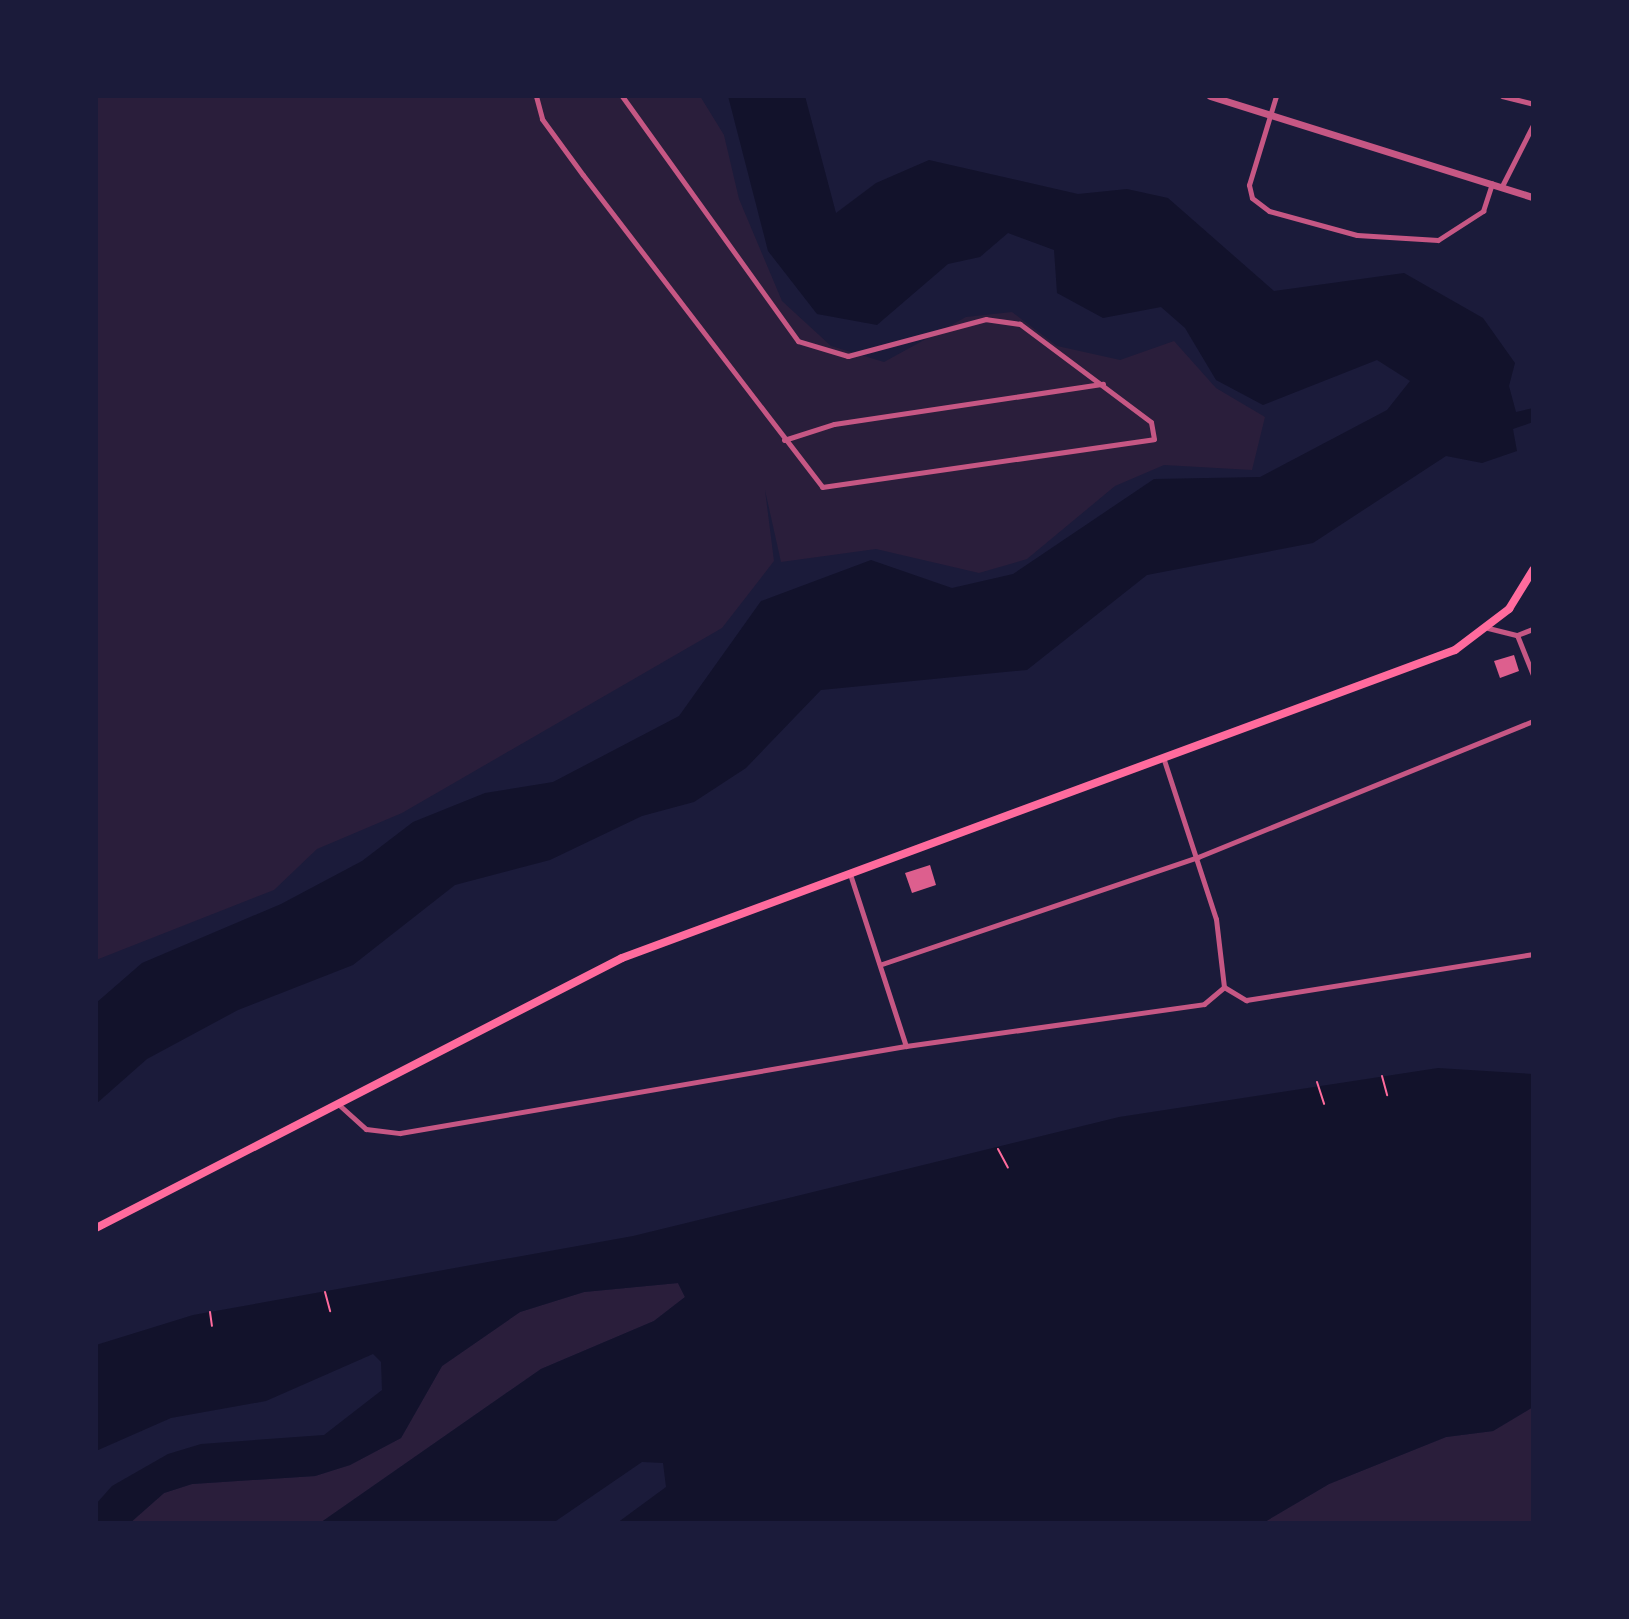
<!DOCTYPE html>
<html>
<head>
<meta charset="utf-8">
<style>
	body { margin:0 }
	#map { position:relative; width:1629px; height:1619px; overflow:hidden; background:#1b1b3a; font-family:"IBM Plex Sans",sans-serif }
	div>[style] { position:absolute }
	.green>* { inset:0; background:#2a1e3b }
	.water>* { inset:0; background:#12122b }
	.building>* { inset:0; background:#dd5f8e }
	.path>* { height:2px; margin:-1px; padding:0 1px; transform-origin:1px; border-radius:1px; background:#ff6b9d }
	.minor>* { height:5px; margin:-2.5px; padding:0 2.5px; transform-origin:2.5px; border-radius:2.5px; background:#c65784 }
	.tertiary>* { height:7px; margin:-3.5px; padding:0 3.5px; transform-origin:3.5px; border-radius:3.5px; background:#c65784 }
	.primary>* { height:8px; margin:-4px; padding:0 4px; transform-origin:4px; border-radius:4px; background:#ff6b9d }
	span { translate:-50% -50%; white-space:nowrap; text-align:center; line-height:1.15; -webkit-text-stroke:8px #1b1b3a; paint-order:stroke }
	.frame { position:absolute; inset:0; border:98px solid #1b1b3a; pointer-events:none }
</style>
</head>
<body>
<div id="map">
	<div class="green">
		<div style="clip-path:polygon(96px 96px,700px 96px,724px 135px,739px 199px,782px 301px,831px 346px,884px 362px,966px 317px,1012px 312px,1057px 346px,1120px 360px,1174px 341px,1216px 388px,1265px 417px,1252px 470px,1164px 465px,1115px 486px,1027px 559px,979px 573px,876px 549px,781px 562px,765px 490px,774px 561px,722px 628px,402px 813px,317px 849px,274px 890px,96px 960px)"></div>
		<div style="clip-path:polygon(678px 1283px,685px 1297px,654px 1321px,541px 1369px,320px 1523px,130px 1523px,164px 1493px,192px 1484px,315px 1476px,350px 1465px,401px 1438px,442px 1366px,520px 1312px,584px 1292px)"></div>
		<div style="clip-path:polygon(1533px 1407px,1533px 1523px,1263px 1523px,1329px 1484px,1446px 1437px,1493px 1431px)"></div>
	</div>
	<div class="water">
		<div style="clip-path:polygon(728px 96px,805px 96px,836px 213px,876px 183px,929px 160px,1078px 194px,1127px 189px,1168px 198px,1274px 291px,1404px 273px,1483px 318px,1515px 363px,1509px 386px,1516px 412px,1533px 408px,1533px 422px,1513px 429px,1517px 451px,1482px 463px,1446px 456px,1313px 543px,1147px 575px,1027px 670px,821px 690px,746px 768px,694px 802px,642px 816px,550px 860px,455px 885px,353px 965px,238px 1010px,147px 1059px,96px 1104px,96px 1003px,142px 963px,281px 904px,362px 861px,413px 822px,485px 793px,553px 782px,679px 716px,761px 601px,871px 560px,952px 588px,1013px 574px,1154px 479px,1260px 477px,1387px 410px,1410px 381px,1377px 360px,1263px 405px,1216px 380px,1185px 328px,1161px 307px,1103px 318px,1057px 293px,1054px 250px,1008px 233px,980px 257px,948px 264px,877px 325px,817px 314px,768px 251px)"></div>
		<div style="clip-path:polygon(1438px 1068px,1533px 1074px,1533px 1407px,1493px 1431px,1446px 1437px,1329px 1484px,1263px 1523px,617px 1523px,666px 1487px,663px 1463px,642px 1462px,553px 1523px,320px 1523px,541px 1369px,654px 1321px,685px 1297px,678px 1283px,584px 1292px,520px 1312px,442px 1366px,401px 1438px,350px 1465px,315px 1476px,192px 1484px,164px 1493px,130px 1523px,96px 1523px,96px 1504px,112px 1486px,168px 1454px,201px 1444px,324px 1435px,382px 1390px,381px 1362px,373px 1354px,266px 1401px,171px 1418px,96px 1451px,96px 1345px,193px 1315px,633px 1236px,1119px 1117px)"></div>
	</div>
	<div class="building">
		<div style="clip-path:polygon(1514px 655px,1519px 671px,1500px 678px,1494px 661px)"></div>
		<div style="clip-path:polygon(930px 865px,936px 885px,912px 893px,905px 873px)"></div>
	</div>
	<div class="path">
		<div style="left:1382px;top:1076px;width:20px;rotate:75deg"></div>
		<div style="left:1317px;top:1082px;width:23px;rotate:72deg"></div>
		<div style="left:998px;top:1149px;width:21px;rotate:62deg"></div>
		<div style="left:325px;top:1292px;width:20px;rotate:75deg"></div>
		<div style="left:210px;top:1312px;width:14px;rotate:82deg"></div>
	</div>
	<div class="minor">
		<div style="left:536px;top:96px;width:24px;rotate:75deg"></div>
		<div style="left:542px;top:119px;width:69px;rotate:53.8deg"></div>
		<div style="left:583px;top:175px;width:393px;rotate:52.5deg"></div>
		<div style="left:822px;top:487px;width:335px;rotate:-8.2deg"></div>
		<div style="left:1154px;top:439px;width:17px;rotate:-100deg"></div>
		<div style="left:1151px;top:422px;width:164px;rotate:-143.2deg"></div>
		<div style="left:1020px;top:324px;width:34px;rotate:-172deg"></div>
		<div style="left:986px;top:319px;width:143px;rotate:165deg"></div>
		<div style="left:848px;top:356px;width:52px;rotate:-163.3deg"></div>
		<div style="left:798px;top:341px;width:302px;rotate:-125.7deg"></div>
		<div style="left:1276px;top:96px;width:93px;rotate:106.9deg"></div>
		<div style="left:1249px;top:185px;width:13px;rotate:77deg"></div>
		<div style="left:1252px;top:198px;width:21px;rotate:37deg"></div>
		<div style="left:1269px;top:211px;width:91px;rotate:15.3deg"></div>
		<div style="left:1357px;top:235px;width:81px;rotate:3.5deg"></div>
		<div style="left:1438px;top:240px;width:54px;rotate:-32.8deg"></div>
		<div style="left:1483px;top:211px;width:29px;rotate:-72deg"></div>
		<div style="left:1502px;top:96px;width:32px;rotate:14deg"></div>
		<div style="left:1502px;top:186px;width:68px;rotate:-63.1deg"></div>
		<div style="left:784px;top:440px;width:52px;rotate:-17.7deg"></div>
		<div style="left:834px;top:424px;width:272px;rotate:-8.5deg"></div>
		<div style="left:1488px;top:628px;width:30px;rotate:14deg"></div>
		<div style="left:1517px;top:635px;width:17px;rotate:-21deg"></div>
		<div style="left:1517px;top:635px;width:43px;rotate:68.2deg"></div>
		<div style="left:1164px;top:760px;width:167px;rotate:71.9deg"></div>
		<div style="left:1216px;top:919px;width:68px;rotate:83.3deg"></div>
		<div style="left:850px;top:874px;width:181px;rotate:72deg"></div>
		<div style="left:882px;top:964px;width:334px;rotate:-18.7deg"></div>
		<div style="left:1198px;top:857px;width:362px;rotate:-22.1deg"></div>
		<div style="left:1224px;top:987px;width:26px;rotate:31deg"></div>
		<div style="left:1246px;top:1000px;width:291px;rotate:-9.1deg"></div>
		<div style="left:337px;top:1103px;width:39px;rotate:42deg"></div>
		<div style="left:366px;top:1129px;width:34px;rotate:7deg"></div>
		<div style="left:400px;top:1133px;width:513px;rotate:-9.76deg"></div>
		<div style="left:906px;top:1046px;width:301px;rotate:-8deg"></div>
		<div style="left:1204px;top:1004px;width:26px;rotate:-40deg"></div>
	</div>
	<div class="tertiary">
		<div style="left:1210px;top:96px;width:338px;rotate:17.4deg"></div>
	</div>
	<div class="primary">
		<div style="left:96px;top:1228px;width:591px;rotate:-27.17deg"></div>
		<div style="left:622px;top:958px;width:888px;rotate:-20.29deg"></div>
		<div style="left:1455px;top:650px;width:68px;rotate:-37.2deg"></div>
		<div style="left:1509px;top:609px;width:46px;rotate:-58.4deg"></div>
	</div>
	<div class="frame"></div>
</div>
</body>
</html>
